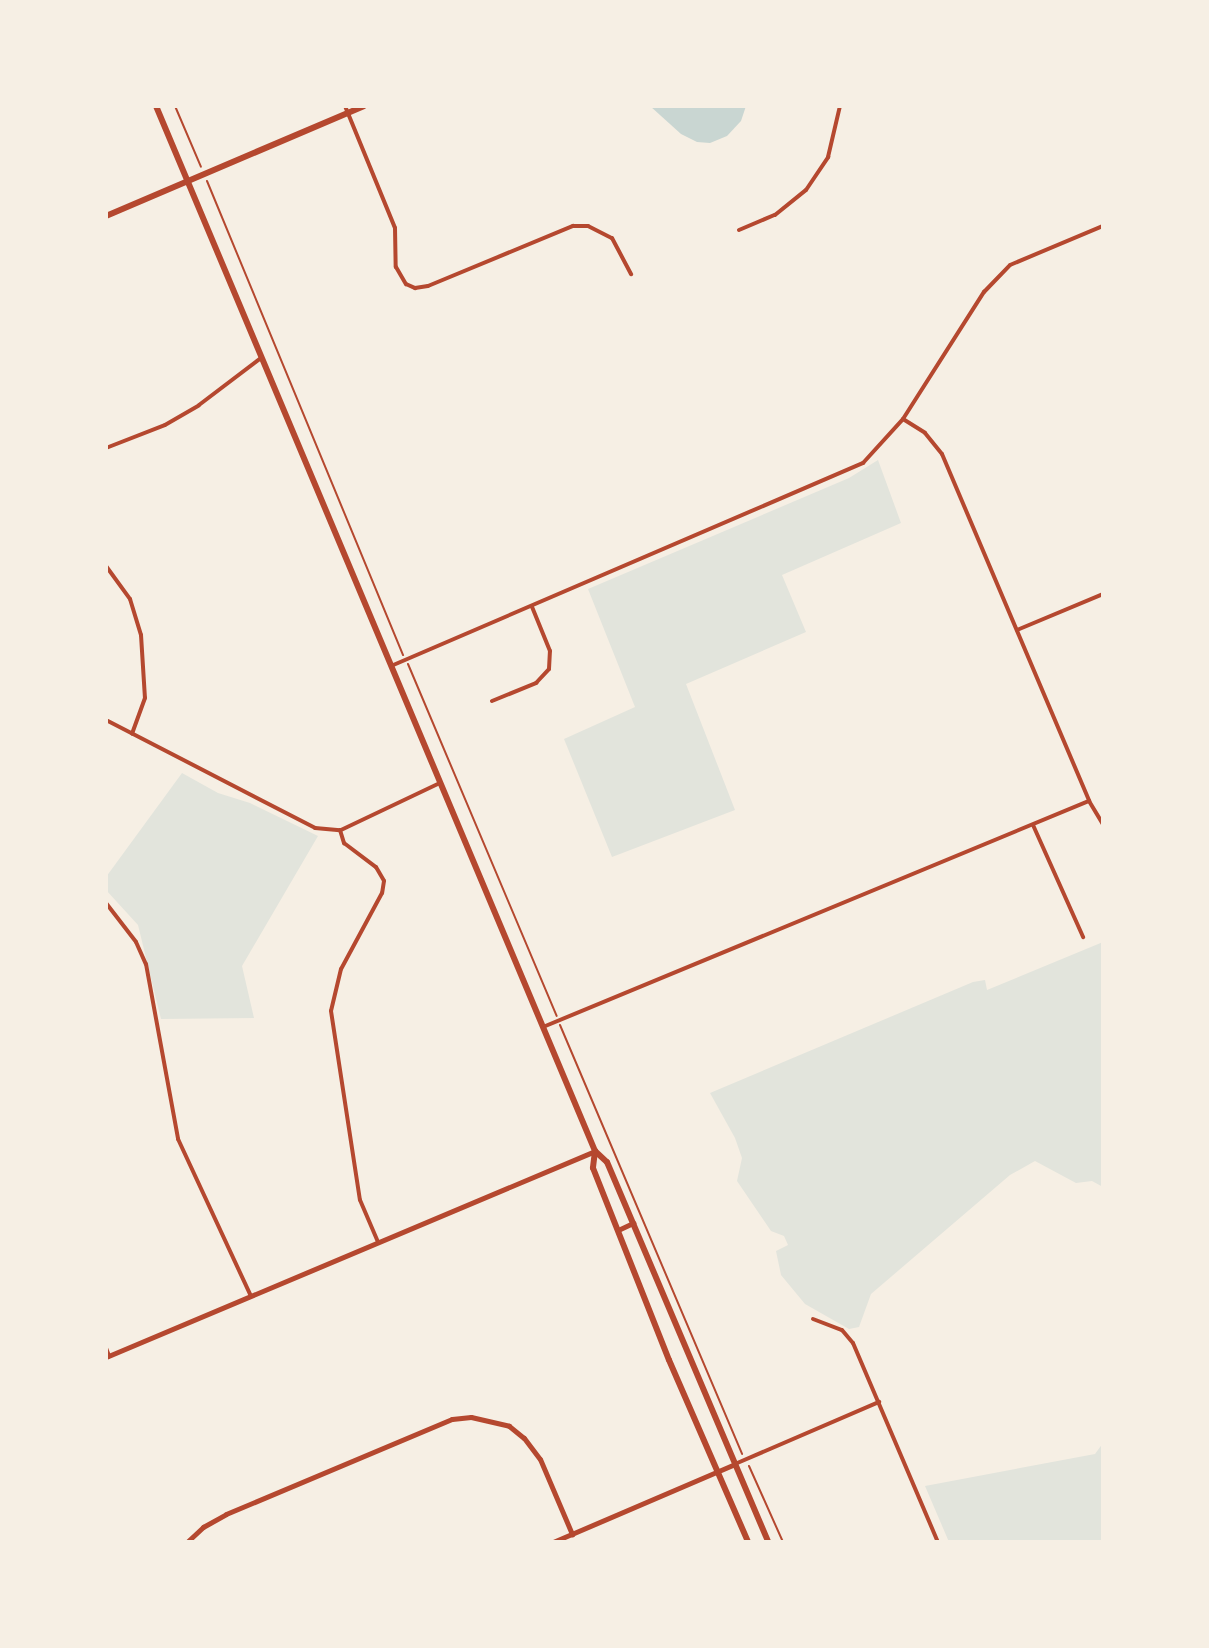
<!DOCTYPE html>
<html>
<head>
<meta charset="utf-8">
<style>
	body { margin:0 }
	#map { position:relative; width:1209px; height:1648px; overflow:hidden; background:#f6efe4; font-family:Montserrat,sans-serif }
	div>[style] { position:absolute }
	.green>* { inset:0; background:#e2e4dc }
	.water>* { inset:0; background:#c9d6d2 }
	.path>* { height:2px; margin:-1px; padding:0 1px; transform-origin:1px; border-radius:1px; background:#b5482f }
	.minor>* { height:4px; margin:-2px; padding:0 2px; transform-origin:2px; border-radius:2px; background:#b5482f }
	.tertiary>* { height:5px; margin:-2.5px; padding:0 2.5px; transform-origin:2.5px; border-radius:2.5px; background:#b5482f }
	.secondary>* { height:6px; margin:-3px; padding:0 3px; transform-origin:3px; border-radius:3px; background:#b5482f }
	span { translate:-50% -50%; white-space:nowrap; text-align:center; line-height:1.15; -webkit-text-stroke:8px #f6efe4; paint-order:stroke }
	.frame { position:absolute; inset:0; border:108px solid #f6efe4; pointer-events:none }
</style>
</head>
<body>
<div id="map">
	<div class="green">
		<div style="clip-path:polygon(878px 460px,901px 523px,782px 575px,806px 632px,686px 684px,735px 810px,612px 857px,564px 739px,635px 707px,588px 589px,849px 478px)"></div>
		<div style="clip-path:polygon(182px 773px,218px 793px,250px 803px,318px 836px,242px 966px,254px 1018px,161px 1019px,138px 925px,106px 890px,106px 877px)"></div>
		<div style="clip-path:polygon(1103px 942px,1103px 1187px,1092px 1181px,1076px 1183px,1035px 1161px,1010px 1175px,871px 1294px,859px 1327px,849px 1329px,805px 1304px,781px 1275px,776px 1251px,788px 1245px,784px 1236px,771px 1231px,737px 1181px,742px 1158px,735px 1138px,710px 1093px,973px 982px,985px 980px,987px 990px)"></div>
		<div style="clip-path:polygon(1103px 1443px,1103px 1542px,949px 1542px,925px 1486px,1095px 1454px)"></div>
	</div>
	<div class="water">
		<div style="clip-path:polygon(650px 106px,746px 106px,741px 121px,727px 136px,710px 143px,697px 142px,681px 134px)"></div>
	</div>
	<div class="path">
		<div style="left:175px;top:106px;width:66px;rotate:66.9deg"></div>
		<div style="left:207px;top:181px;width:513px;rotate:67.53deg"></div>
		<div style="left:408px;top:664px;width:382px;rotate:67.1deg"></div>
		<div style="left:560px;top:1025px;width:466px;rotate:67deg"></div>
		<div style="left:749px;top:1466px;width:83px;rotate:65.9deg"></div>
	</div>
	<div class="minor">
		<div style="left:345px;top:106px;width:132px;rotate:67.7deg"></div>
		<div style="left:395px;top:228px;width:39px;rotate:89deg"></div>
		<div style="left:396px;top:267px;width:20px;rotate:60deg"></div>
		<div style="left:406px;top:284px;width:10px;rotate:24deg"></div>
		<div style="left:415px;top:288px;width:13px;rotate:-9deg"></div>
		<div style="left:428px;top:286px;width:157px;rotate:-22.5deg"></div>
		<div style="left:573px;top:226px;width:15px"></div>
		<div style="left:588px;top:226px;width:27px;rotate:27deg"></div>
		<div style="left:612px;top:238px;width:41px;rotate:62.2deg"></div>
		<div style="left:739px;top:230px;width:39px;rotate:-23deg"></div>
		<div style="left:775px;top:215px;width:40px;rotate:-39deg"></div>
		<div style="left:806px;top:190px;width:40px;rotate:-56deg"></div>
		<div style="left:828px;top:157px;width:52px;rotate:-76.8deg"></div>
		<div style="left:903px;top:419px;width:26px;rotate:32deg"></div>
		<div style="left:925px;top:433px;width:27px;rotate:51deg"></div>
		<div style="left:942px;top:454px;width:377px;rotate:67deg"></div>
		<div style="left:1089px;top:801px;width:27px;rotate:59deg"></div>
		<div style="left:106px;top:448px;width:63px;rotate:-21.3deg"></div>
		<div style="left:165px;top:425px;width:39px;rotate:-30deg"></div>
		<div style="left:199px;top:405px;width:78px;rotate:-37.2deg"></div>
		<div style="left:106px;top:566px;width:41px;rotate:54deg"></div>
		<div style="left:130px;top:599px;width:38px;rotate:73deg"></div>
		<div style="left:141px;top:635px;width:63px;rotate:86.4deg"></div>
		<div style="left:145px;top:698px;width:38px;rotate:110deg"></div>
		<div style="left:1017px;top:630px;width:93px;rotate:-22.7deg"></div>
		<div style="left:391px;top:666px;width:514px;rotate:-23.27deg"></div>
		<div style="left:863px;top:463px;width:59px;rotate:-47.7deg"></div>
		<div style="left:903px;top:419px;width:151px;rotate:-57.5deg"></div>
		<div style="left:984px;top:292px;width:37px;rotate:-46deg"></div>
		<div style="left:1010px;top:265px;width:101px;rotate:-22.8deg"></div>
		<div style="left:492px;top:701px;width:48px;rotate:-22.2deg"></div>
		<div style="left:536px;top:683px;width:19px;rotate:-47deg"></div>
		<div style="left:549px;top:669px;width:18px;rotate:-87deg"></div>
		<div style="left:550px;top:651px;width:48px;rotate:-112.2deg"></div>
		<div style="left:106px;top:720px;width:235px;rotate:27.3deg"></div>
		<div style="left:315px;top:828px;width:25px;rotate:5deg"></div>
		<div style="left:1033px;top:825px;width:123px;rotate:65.9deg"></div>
		<div style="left:340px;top:830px;width:14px;rotate:73deg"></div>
		<div style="left:344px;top:843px;width:40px;rotate:37deg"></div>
		<div style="left:376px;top:867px;width:16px;rotate:60deg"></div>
		<div style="left:384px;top:881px;width:12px;rotate:99deg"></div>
		<div style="left:382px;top:893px;width:86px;rotate:118.3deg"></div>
		<div style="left:341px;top:969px;width:43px;rotate:103.4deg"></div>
		<div style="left:331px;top:1011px;width:191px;rotate:81.3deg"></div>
		<div style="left:360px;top:1200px;width:46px;rotate:66.8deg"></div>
		<div style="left:341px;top:830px;width:110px;rotate:-25.4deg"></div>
		<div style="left:106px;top:903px;width:49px;rotate:52.4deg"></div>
		<div style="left:136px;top:942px;width:24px;rotate:66deg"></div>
		<div style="left:146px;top:964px;width:178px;rotate:79.6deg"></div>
		<div style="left:178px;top:1139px;width:173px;rotate:65.1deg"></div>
		<div style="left:543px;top:1027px;width:591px;rotate:-22.49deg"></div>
		<div style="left:813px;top:1319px;width:31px;rotate:21deg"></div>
		<div style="left:842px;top:1330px;width:17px;rotate:50deg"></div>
		<div style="left:853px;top:1343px;width:216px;rotate:66.9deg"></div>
		<div style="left:106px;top:1348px;width:9px;rotate:69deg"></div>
		<div style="left:735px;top:1464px;width:157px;rotate:-23.3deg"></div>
	</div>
	<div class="tertiary">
		<div style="left:618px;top:1230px;width:17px;rotate:-25deg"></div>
		<div style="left:106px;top:1357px;width:531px;rotate:-22.84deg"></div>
		<div style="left:187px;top:1542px;width:22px;rotate:-43deg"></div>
		<div style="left:203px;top:1527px;width:26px;rotate:-29deg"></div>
		<div style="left:226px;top:1514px;width:245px;rotate:-22.8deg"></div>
		<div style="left:452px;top:1419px;width:19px;rotate:-6deg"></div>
		<div style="left:471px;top:1417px;width:39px;rotate:13deg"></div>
		<div style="left:509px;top:1426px;width:19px;rotate:39deg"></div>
		<div style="left:524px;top:1438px;width:26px;rotate:53deg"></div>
		<div style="left:540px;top:1459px;width:82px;rotate:66.9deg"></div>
		<div style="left:553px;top:1542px;width:198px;rotate:-23.2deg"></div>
	</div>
	<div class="secondary">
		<div style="left:156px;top:106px;width:1133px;rotate:67.21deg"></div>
		<div style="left:595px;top:1151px;width:16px;rotate:43deg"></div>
		<div style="left:607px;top:1162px;width:413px;rotate:67deg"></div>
		<div style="left:106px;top:216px;width:280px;rotate:-23.1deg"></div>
		<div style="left:595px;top:1151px;width:17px;rotate:97deg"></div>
		<div style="left:593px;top:1168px;width:206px;rotate:68.4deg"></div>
		<div style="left:669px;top:1360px;width:198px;rotate:66.5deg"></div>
	</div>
	<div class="frame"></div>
</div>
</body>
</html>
